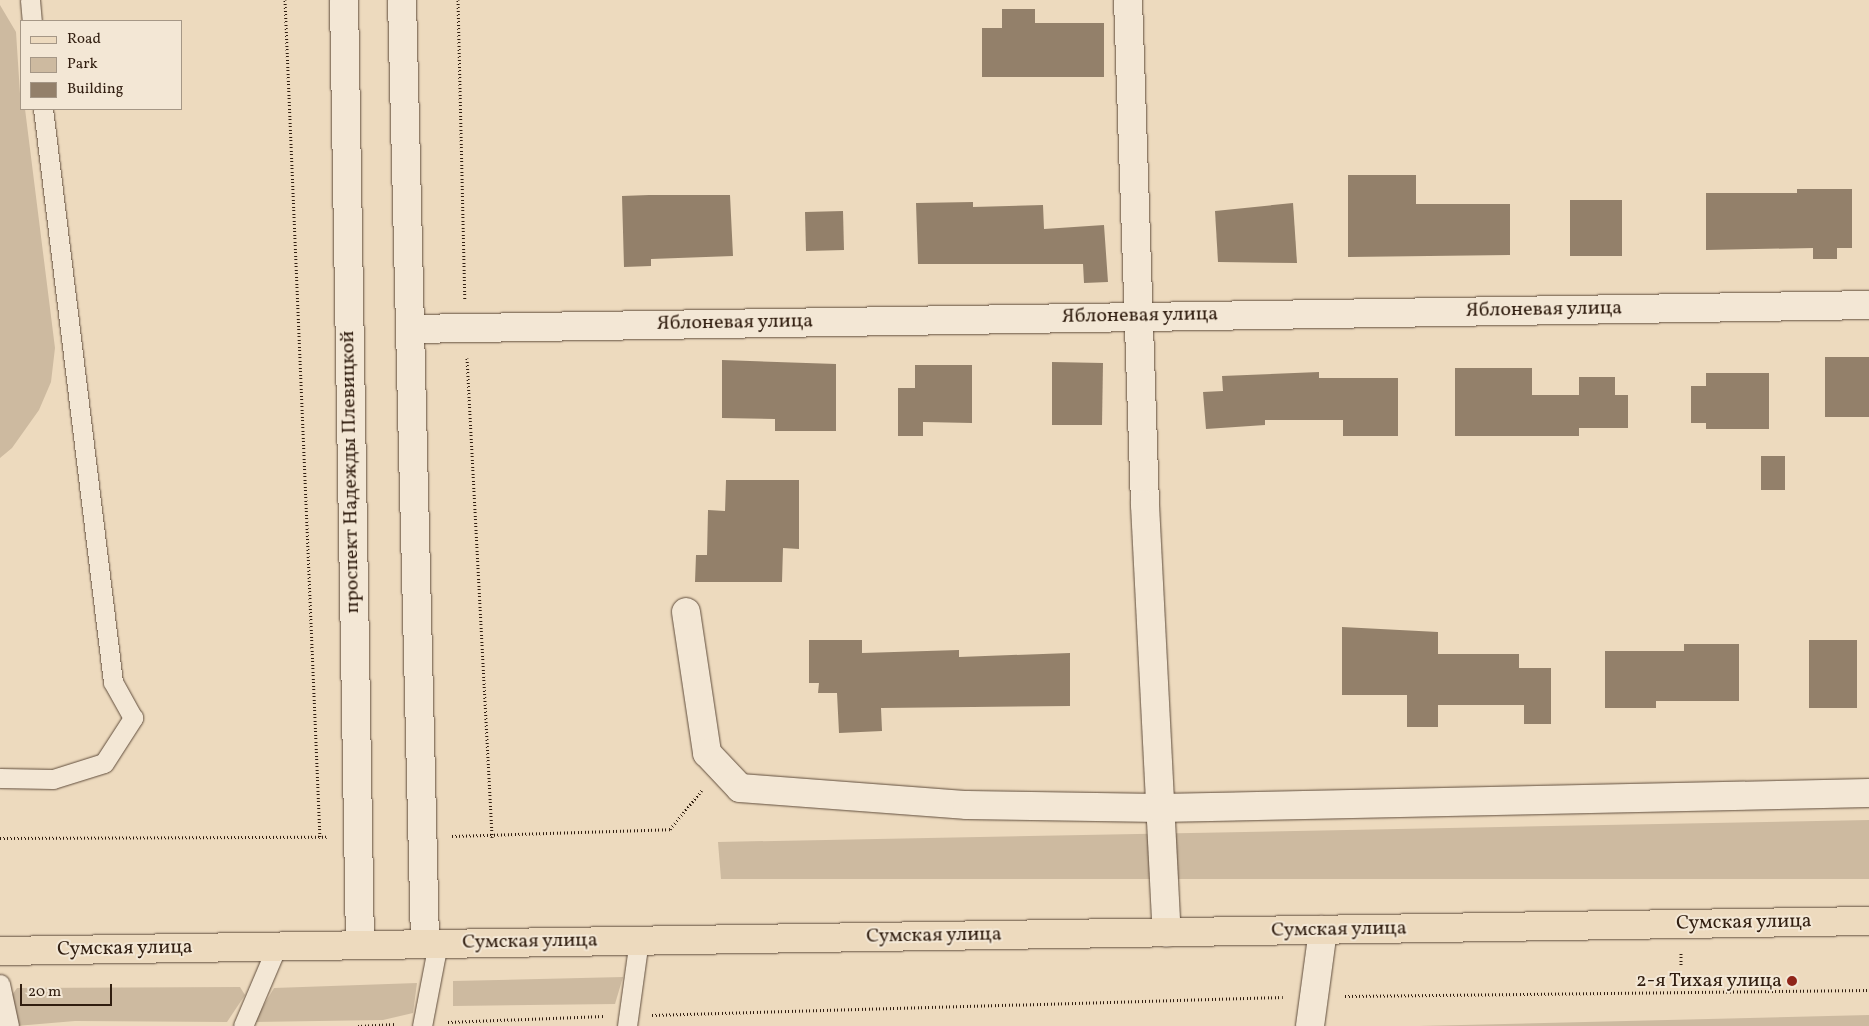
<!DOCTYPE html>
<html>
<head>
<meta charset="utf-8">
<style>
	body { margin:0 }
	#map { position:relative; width:1869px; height:1026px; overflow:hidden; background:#eddabe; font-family:Vollkorn,serif }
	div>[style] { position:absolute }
	.green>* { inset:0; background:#cdbaa0 }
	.building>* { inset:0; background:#93806a }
	.path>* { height:3px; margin-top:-1.5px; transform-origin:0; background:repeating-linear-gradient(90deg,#311e10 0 1px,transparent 0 3.5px) }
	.roads { filter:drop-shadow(0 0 1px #604d3c) drop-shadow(0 0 1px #604d3c) }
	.service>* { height:19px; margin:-9.5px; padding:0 9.5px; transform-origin:9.5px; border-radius:9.5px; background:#f3e7d5 }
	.minor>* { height:28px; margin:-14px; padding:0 14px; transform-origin:14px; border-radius:14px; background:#f3e7d5 }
	.secondary>* { height:28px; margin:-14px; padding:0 14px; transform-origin:14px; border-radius:14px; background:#f3e7d5 }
	.primary>* { height:28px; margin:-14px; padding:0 14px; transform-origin:14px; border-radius:14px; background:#eddabe }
	.dots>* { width:14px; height:14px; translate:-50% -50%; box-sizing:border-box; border:2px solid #f3e7d5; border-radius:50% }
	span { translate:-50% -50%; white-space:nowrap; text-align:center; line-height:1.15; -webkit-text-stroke:4px #f3e7d5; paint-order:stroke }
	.street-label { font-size:20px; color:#311e10 }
	.poi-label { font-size:20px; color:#311e10 }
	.right { translate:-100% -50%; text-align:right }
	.legend { position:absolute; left:20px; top:20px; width:162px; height:90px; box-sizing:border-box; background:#f3e7d5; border:1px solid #a59786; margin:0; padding:6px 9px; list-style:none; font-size:15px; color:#311e10 }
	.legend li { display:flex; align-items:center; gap:10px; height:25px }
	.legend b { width:25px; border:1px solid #a59786 }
	.scale { position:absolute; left:20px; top:984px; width:92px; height:22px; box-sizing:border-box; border:2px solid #311e10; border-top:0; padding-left:6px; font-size:15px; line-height:18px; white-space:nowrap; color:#311e10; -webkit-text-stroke:4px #f3e7d5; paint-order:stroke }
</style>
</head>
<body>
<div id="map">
	<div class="green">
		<div style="clip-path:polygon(0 5px,16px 32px,21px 109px,25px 109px,55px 348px,51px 382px,39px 410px,12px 448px,0 458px)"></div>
		<div style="clip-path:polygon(1869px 820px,1869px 879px,721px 879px,718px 842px)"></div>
		<div style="clip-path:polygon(623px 977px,615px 1004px,453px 1006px,453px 981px)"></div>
		<div style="clip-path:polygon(417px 983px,413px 1013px,383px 1020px,254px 1022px,274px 988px)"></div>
		<div style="clip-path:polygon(240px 987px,245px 995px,227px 1022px,75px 1021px,16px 1026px,10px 998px,17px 988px)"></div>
		<div style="clip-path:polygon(1869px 1015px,1869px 1026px,1419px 1026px)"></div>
	</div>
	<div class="building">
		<div style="clip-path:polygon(1002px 9px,1035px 9px,1035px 23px,1104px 23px,1104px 77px,982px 77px,982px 28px,1002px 28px)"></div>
		<div style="clip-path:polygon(1348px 175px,1416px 175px,1416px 204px,1510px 204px,1510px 255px,1348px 257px)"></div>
		<div style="clip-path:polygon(1797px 189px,1852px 189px,1852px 248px,1837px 248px,1837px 259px,1813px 259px,1813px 248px,1706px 250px,1706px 193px,1797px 193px)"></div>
		<div style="clip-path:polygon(649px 195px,730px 195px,733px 256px,651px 259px,651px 266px,624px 267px,622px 196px)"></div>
		<div style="clip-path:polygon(1570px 200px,1622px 200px,1622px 256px,1570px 256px)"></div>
		<div style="clip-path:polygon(973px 202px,973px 207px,1043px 205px,1044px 229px,1104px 225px,1108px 282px,1084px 283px,1083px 264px,918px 264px,916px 203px)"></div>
		<div style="clip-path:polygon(1293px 203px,1297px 263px,1218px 262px,1215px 211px)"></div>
		<div style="clip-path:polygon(843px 211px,844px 250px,806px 251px,805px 212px)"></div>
		<div style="clip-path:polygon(1825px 357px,1869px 357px,1869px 417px,1825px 417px)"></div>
		<div style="clip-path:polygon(722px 360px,836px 364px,836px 431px,775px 431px,775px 419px,722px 418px)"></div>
		<div style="clip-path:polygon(1052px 362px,1103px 363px,1102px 425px,1052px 425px)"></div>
		<div style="clip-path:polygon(915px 365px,972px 365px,972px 423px,923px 422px,923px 436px,898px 436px,898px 388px,915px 388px)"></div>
		<div style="clip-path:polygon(1455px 368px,1532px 368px,1532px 395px,1579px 395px,1579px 377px,1615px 377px,1615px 395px,1628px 395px,1628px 428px,1579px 428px,1579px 436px,1455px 436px)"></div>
		<div style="clip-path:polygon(1319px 372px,1319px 378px,1398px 378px,1398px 436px,1343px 436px,1343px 420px,1265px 420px,1265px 425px,1206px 429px,1203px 392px,1223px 391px,1222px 376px)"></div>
		<div style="clip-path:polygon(1706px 373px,1769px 373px,1769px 429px,1706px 429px,1706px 423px,1691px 423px,1691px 386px,1706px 386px)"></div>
		<div style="clip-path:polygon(1761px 456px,1785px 456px,1785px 490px,1761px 490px)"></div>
		<div style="clip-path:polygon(726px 480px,799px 480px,799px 549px,783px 548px,782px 582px,695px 582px,696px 555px,707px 555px,708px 510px,725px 511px)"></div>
		<div style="clip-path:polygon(1342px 627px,1438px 632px,1438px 654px,1519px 654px,1519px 668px,1551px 668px,1551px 724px,1524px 724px,1524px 705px,1438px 705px,1438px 727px,1407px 727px,1407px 695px,1342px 695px)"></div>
		<div style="clip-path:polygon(809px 640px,862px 640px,862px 653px,959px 650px,959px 657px,1070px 653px,1070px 706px,881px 708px,882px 731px,839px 733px,837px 693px,818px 693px,819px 683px,809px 683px)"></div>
		<div style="clip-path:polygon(1809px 640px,1857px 640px,1857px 708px,1809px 708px)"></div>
		<div style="clip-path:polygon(1684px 644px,1739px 644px,1739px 701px,1656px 701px,1656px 708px,1605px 708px,1605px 651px,1684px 651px)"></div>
	</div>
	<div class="path">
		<div style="left:285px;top:0;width:838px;rotate:87.61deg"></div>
		<div style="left:458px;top:0;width:299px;rotate:88.7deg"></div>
		<div style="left:467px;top:358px;width:480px;rotate:87deg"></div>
		<div style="left:452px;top:836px;width:218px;rotate:-1.8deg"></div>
		<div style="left:670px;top:829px;width:50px;rotate:-50.6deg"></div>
		<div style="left:0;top:838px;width:328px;rotate:-0.2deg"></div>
		<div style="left:1681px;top:953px;width:13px;rotate:90deg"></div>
		<div style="left:1345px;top:996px;width:524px;rotate:-0.66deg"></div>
		<div style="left:652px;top:1015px;width:631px;rotate:-1.63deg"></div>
		<div style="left:448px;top:1022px;width:156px;rotate:-2.2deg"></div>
		<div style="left:358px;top:1026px;width:38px;rotate:-3deg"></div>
	</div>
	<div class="roads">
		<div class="service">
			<div style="left:30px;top:0;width:21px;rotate:85deg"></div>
			<div style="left:0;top:778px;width:53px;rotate:1.1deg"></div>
			<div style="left:53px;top:779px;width:53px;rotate:-17.4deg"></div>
			<div style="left:104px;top:763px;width:54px;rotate:-57.2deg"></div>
			<div style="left:133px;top:718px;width:41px;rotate:-119.1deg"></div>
			<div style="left:113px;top:682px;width:577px;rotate:-96.96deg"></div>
			<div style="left:0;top:984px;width:43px;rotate:77.9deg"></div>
			<div style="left:243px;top:1026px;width:87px;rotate:-67deg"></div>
			<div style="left:422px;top:1026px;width:85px;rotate:-79.1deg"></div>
			<div style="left:627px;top:1026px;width:87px;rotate:-82.1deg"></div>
		</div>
		<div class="minor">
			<div style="left:1128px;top:0;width:505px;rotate:88.07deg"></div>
			<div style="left:1145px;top:505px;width:428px;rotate:87.1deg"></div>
			<div style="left:410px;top:329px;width:1459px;rotate:-0.94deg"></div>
			<div style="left:686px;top:612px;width:143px;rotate:81.5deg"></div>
			<div style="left:707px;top:753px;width:48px;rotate:46.7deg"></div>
			<div style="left:740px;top:788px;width:228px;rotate:4.3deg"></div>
			<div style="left:967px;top:805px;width:193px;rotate:0.9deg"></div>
			<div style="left:1160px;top:808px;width:709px;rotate:-1.21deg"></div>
			<div style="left:1310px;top:1026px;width:97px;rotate:-82.3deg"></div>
		</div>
		<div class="secondary">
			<div style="left:344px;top:0;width:944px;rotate:89.03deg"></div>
			<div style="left:402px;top:0;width:943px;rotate:88.6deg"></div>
		</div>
		<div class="primary">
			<div style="left:0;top:951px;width:1869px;rotate:-0.92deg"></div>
		</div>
	</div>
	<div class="dots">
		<div style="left:1792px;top:981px;background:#8f2418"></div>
	</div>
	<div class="street-label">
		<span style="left:1544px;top:310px;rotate:-1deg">Яблоневая улица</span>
		<span style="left:1140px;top:316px;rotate:-1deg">Яблоневая улица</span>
		<span style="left:735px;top:323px;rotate:-1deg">Яблоневая улица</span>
		<span style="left:351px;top:472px;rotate:-91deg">проспект Надежды Плевицкой</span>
		<span style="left:1744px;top:923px;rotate:-1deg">Сумская улица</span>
		<span style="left:1339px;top:930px;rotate:-1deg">Сумская улица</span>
		<span style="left:934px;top:936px;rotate:-1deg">Сумская улица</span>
		<span style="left:530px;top:942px;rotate:-1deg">Сумская улица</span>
		<span style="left:125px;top:949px;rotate:-1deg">Сумская улица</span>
	</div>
	<div class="poi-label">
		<span class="right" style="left:1782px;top:981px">2-я Тихая улица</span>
	</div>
	<ul class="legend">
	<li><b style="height:6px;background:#eddabe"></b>Road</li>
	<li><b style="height:14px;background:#cdbaa0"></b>Park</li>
	<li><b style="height:14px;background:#93806a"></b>Building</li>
	</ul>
	<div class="scale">20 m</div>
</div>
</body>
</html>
